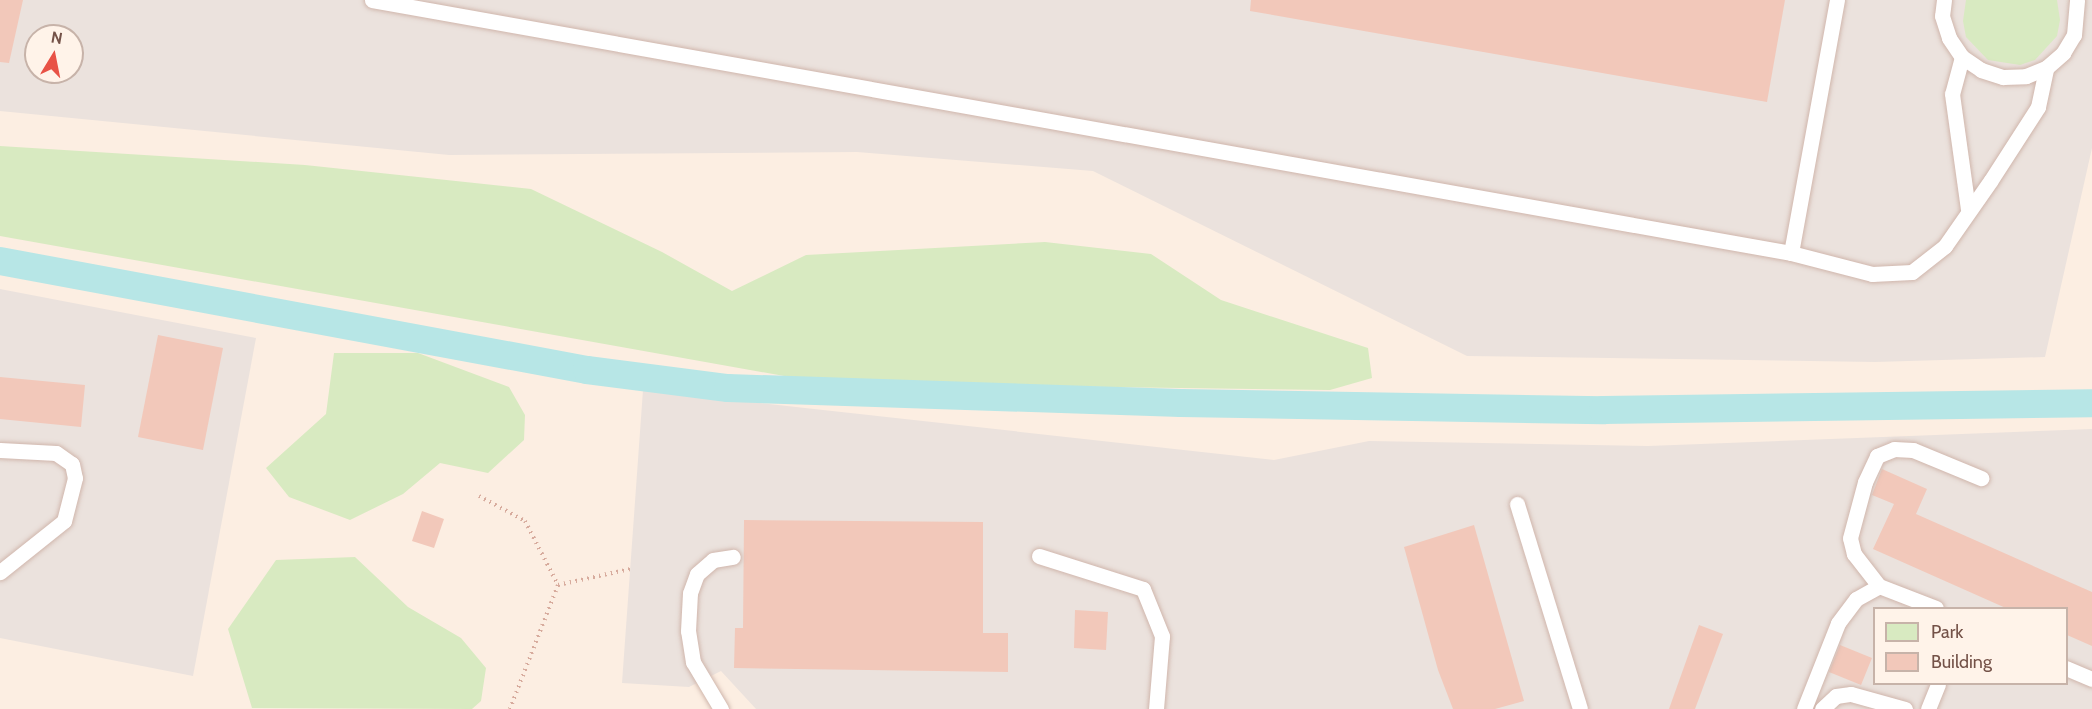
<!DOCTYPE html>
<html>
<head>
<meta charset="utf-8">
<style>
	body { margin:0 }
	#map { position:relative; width:2092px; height:709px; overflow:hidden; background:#fceee2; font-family:Cabin,sans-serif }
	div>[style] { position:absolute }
	.industrial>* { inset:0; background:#ebe2dd }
	.green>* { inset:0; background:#d8eac1 }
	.canal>* { height:28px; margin:-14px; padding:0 14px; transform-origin:14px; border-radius:14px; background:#b7e6e6 }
	.building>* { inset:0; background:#f2c8ba }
	.path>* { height:4px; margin-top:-2px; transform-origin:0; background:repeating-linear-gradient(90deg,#d7ab9d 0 1.5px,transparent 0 6px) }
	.roads { filter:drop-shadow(0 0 2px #d0b6ac) drop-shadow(0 0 2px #d0b6ac) }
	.lane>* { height:15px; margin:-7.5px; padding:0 7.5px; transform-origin:7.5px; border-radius:7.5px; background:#fff }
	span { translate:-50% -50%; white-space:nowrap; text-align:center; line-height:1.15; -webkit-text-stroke:4.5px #fff3e9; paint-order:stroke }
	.legend { position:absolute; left:1873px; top:607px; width:195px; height:78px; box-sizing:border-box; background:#fff3e9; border:2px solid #c7b3a9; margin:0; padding:8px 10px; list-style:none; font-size:18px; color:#745248 }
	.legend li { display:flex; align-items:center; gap:12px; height:30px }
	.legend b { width:30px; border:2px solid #c7b3a9 }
	.north { position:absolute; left:24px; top:24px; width:60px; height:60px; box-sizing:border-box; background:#fff3e9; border:2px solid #c7b3a9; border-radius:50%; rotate:10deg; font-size:16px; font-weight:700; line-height:24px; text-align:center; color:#745248 }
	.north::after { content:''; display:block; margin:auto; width:21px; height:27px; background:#e85246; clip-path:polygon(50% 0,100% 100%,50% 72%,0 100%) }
</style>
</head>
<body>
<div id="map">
	<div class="industrial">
		<div style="clip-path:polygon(evenodd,0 0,2092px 0,2092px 148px,2045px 357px,1875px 362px,1467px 356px,1093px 171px,857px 152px,449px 155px,0 111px,0 0,36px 36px,72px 36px,72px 72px,36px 72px,36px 36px)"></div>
		<div style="clip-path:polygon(0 289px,256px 338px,193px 676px,0 638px)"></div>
		<div style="clip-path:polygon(evenodd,643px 390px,1274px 460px,1369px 441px,1648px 446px,2092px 429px,2092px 709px,756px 709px,721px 671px,689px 687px,622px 683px,643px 390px,1874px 608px,2066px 608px,2066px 684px,1874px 684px,1874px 608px)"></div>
	</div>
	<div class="green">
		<div style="clip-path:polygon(1966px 0,2057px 0,2060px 20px,2057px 36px,2035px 60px,2020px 65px,1988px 60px,1966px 37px,1963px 21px)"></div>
		<div style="clip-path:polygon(0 146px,305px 165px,531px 189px,662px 252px,732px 291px,806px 255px,1045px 242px,1151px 254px,1221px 300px,1368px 348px,1372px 378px,1330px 390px,823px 383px,0 236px)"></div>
		<div style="clip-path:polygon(334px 353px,418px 353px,509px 387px,525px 415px,524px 440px,488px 473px,440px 463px,403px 494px,350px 520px,289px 497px,266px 468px,326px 414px)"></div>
		<div style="clip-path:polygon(355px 557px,408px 607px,461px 638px,486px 668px,481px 701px,472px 709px,252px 708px,228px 629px,276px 560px)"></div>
	</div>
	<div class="canal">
		<div style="left:0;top:261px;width:597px;rotate:10.52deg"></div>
		<div style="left:587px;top:370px;width:142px;rotate:7.3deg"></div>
		<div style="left:728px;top:388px;width:453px;rotate:1.9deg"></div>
		<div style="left:1181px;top:403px;width:422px;rotate:1deg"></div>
		<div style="left:1603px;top:410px;width:489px;rotate:-0.8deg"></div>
	</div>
	<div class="building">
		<div style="clip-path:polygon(0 0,23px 0,9px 63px,0 62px)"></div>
		<div style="clip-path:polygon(1251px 0,1785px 0,1767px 102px,1250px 11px)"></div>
		<div style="clip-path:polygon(158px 335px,223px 348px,203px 450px,138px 437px)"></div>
		<div style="clip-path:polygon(0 377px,85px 385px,81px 427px,0 419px)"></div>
		<div style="clip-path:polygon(1882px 469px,1927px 489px,1916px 514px,2092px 592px,2092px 646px,2067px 635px,2067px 609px,2008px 609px,1873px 549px,1894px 504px,1872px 495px)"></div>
		<div style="clip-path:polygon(422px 511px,444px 519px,434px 548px,412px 541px)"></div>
		<div style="clip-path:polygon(744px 520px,983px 522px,983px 633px,1008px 633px,1008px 672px,734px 668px,735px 628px,743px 628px)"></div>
		<div style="clip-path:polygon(1474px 525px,1524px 701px,1495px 709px,1453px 709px,1438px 670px,1404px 547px)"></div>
		<div style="clip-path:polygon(1075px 610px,1108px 612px,1106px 650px,1074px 648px)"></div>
		<div style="clip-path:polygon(1699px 625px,1723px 634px,1695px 709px,1669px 709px)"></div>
		<div style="clip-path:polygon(1840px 645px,1872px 658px,1861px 685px,1829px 672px)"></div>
	</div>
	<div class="path">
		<div style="left:479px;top:496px;width:52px;rotate:28.5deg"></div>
		<div style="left:525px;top:521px;width:72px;rotate:62.7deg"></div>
		<div style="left:558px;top:585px;width:133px;rotate:111.2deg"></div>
		<div style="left:558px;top:585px;width:74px;rotate:-12.5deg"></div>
	</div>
	<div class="roads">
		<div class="lane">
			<div style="left:372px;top:0;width:1441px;rotate:10.11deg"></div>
			<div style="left:1791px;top:253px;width:257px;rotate:-79.7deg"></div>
			<div style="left:1944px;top:0;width:16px;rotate:97deg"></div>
			<div style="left:1942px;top:16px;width:23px;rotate:72deg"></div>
			<div style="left:1949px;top:38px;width:23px;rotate:56deg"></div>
			<div style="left:1962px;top:57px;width:23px;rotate:34deg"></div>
			<div style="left:1981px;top:70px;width:23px;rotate:18deg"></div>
			<div style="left:2003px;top:77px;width:23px;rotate:-2deg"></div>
			<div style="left:2026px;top:76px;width:22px;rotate:-22deg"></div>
			<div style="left:2046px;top:68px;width:23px;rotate:-41deg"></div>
			<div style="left:2063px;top:53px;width:21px;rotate:-59deg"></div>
			<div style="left:2074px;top:35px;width:35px;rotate:-85deg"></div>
			<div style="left:1962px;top:57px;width:38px;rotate:105deg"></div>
			<div style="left:1952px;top:94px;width:117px;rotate:82.1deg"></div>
			<div style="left:1791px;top:253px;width:84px;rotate:14.5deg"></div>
			<div style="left:1872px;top:274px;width:40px;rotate:-2.9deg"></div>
			<div style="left:1912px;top:272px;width:42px;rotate:-38.2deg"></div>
			<div style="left:1945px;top:246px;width:80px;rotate:-55.1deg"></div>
			<div style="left:1991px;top:180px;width:87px;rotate:-57.2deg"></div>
			<div style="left:2038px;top:107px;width:40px;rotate:-78deg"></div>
			<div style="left:0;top:450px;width:56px;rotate:3.1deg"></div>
			<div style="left:56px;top:453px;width:19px;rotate:35deg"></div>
			<div style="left:72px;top:464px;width:14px;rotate:78deg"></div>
			<div style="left:75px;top:478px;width:44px;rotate:104.3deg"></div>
			<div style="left:64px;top:521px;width:82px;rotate:141.4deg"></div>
			<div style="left:1517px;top:504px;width:214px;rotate:72.9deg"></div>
			<div style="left:1039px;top:556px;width:109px;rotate:17.6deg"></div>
			<div style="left:1143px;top:589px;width:51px;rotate:68deg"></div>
			<div style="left:1162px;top:636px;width:73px;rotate:94.7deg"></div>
			<div style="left:1879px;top:586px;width:41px;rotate:-128deg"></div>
			<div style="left:1854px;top:554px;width:16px;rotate:-104deg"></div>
			<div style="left:1850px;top:538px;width:58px;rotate:-75deg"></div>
			<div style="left:1865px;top:482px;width:29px;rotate:-65deg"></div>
			<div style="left:1877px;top:456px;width:18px;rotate:-22deg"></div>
			<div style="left:1894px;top:449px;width:19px;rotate:3deg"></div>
			<div style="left:1913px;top:450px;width:74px;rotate:22.4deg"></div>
			<div style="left:2066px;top:668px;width:28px;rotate:23deg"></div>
			<div style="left:721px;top:709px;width:55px;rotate:-120.8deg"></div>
			<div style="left:693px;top:662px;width:31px;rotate:-99deg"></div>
			<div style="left:688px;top:631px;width:38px;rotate:-87deg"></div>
			<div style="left:690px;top:593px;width:20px;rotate:-70deg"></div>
			<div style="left:697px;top:574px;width:21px;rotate:-41deg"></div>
			<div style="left:713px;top:560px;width:20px;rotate:-9deg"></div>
			<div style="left:1804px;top:709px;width:92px;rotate:-68.4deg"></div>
			<div style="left:1838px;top:623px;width:30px;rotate:-53deg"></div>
			<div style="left:1856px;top:599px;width:26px;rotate:-29deg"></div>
			<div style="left:1879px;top:586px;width:61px;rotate:21.1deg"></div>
			<div style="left:1822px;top:709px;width:19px;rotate:-43deg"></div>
			<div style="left:1836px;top:696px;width:15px;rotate:-8deg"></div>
			<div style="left:1851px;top:694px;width:56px;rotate:15.5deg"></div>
			<div style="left:1928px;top:709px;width:27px;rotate:-68deg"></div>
		</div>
	</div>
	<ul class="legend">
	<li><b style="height:16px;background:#d8eac1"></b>Park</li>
	<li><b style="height:16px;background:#f2c8ba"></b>Building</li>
	</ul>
	<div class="north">N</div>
</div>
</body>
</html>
